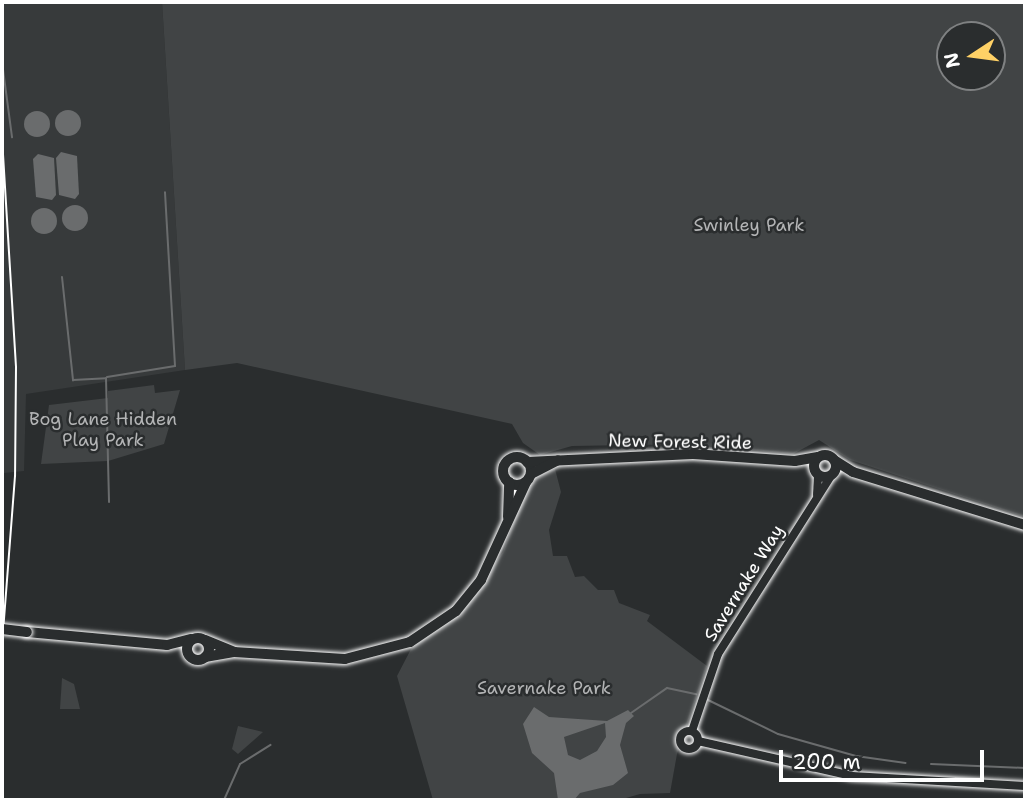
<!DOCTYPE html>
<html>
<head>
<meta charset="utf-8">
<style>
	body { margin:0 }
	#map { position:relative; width:1027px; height:802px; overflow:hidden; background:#2a2d2e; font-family:"Shantell Sans",sans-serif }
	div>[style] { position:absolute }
	.built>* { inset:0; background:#373a3b }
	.green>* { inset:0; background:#414445 }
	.water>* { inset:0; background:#6a6c6d }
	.round { border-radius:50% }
	.stream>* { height:2px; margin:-1px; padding:0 1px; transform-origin:1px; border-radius:1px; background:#6a6c6d }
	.roads { filter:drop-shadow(0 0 2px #fff) drop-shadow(0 0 2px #fff) }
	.minor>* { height:8px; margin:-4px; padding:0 4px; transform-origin:4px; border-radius:4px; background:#2a2d2e }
	.minor>.ring { margin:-4px; padding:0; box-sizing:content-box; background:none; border:8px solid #2a2d2e; border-radius:50% }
	.major>* { height:10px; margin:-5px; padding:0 5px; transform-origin:5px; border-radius:5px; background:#2a2d2e }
	.major>.ring { margin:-5px; padding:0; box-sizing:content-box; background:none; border:10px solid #2a2d2e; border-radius:50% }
	.rail>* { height:2px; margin:-1px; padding:0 1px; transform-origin:1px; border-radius:1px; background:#fff }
	.bridges { filter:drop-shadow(0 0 2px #fff) drop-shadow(0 0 2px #fff) }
	.major-bridge>* { height:10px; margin:-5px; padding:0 5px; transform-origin:5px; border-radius:5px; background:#2a2d2e }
	span { translate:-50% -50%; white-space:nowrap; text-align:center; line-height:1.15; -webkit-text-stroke:5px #2a2d2e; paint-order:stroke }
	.park-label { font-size:18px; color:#b3b4b5 }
	.street-label { font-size:18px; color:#fff }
	.frame { position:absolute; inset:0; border:4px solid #fff; pointer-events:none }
	.north { position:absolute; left:936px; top:21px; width:70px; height:70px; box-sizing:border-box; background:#2a2d2e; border:2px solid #7f8182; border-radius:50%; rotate:257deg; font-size:19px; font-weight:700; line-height:28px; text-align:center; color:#fff }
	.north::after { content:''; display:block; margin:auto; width:24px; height:32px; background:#ffd166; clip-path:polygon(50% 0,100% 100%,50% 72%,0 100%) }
	.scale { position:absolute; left:779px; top:750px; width:205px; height:32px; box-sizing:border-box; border:4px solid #fff; border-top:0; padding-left:9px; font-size:21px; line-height:24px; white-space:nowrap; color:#fff; -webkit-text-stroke:5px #2a2d2e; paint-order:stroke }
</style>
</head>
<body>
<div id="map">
	<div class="built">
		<div style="clip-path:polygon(162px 2px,185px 370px,26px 394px,24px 471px,4px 473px,2px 504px,2px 3px)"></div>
	</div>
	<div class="green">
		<div style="clip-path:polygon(evenodd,162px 2px,1025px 2px,1025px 517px,850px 460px,819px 440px,793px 454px,693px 444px,572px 446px,540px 455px,523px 443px,512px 424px,237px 363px,185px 370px,162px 2px,950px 35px,992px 35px,992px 77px,950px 77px,950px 35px)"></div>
		<div style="clip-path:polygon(154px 385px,155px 393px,180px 390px,164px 444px,108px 461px,41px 464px,49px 405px,108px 398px,108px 391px)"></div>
		<div style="clip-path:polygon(555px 469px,561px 492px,549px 530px,553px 556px,567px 556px,575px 577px,584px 576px,598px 590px,614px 590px,619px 603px,650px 615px,647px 621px,707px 666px,677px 754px,670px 793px,640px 794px,619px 800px,433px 800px,397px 676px,411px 649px,460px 612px,503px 552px,525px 491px,540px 475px)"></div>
		<div style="clip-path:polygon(62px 678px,74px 684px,80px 709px,60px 709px)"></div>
		<div style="clip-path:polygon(238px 726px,263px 732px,238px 754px,232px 749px)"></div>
	</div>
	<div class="water">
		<div class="round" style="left:55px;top:110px;width:26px;height:26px"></div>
		<div class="round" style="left:24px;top:111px;width:26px;height:26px"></div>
		<div style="clip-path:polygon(61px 152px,77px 156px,79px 194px,75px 199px,59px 195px,56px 158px)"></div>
		<div style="clip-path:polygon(38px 154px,54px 158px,56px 195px,52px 200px,36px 197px,33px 159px)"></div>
		<div class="round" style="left:62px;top:205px;width:26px;height:26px"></div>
		<div class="round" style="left:31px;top:208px;width:26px;height:26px"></div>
		<div style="clip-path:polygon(evenodd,534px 707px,549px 717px,607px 721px,628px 710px,634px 716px,626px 723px,620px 745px,628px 773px,613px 785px,580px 793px,574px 800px,558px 800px,554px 773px,532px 753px,523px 724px,534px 707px,605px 723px,606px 737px,597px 751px,580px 760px,568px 755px,564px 737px,605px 723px)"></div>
	</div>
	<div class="stream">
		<div style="left:2px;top:62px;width:76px;rotate:82.4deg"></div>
		<div style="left:62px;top:277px;width:104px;rotate:83.9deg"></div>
		<div style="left:73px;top:380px;width:33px;rotate:-3deg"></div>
		<div style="left:106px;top:378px;width:124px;rotate:88.6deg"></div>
		<div style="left:107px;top:377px;width:69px;rotate:-9.2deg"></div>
		<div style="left:175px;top:366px;width:174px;rotate:-93.3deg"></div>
		<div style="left:708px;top:700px;width:78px;rotate:25.9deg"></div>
		<div style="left:778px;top:734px;width:81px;rotate:15.8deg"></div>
		<div style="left:856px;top:756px;width:50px;rotate:8deg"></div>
		<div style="left:631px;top:713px;width:44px;rotate:-34.8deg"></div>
		<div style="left:667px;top:688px;width:30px;rotate:12deg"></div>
		<div style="left:931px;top:764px;width:94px;rotate:2.4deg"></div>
		<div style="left:224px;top:800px;width:39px;rotate:-66deg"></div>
		<div style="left:240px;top:764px;width:36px;rotate:-32deg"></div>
	</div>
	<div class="roads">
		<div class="minor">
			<div style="left:817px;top:495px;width:20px;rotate:-87deg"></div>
			<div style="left:692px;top:731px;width:81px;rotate:-71.3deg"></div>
			<div style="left:718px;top:654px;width:211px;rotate:-57.6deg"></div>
			<div class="ring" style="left:680px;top:731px;width:10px;height:10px"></div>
			<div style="left:698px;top:741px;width:158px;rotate:12.8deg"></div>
			<div style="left:852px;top:776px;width:173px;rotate:3.3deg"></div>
		</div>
		<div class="major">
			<div class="ring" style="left:814px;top:455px;width:12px;height:12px"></div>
			<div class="ring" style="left:503px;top:457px;width:18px;height:18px"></div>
			<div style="left:834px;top:460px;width:22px;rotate:32deg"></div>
			<div style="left:853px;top:472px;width:180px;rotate:17.1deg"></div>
			<div style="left:527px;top:462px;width:166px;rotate:-2.8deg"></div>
			<div style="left:693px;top:454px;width:102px;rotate:3.9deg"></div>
			<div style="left:795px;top:461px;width:23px;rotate:-10deg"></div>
			<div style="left:531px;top:474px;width:30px;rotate:-27deg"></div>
			<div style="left:508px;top:517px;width:35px;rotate:-88deg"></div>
			<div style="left:27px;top:632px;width:141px;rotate:5.3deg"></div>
			<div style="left:167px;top:645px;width:25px;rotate:-14deg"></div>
			<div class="ring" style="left:187px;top:638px;width:12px;height:12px"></div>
			<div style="left:205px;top:640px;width:31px;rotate:22deg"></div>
			<div style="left:205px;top:657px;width:29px;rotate:-10deg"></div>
			<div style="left:234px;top:652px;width:111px;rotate:3.6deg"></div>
			<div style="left:345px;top:659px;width:67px;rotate:-14.7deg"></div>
			<div style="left:410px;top:642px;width:55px;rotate:-34deg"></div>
			<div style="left:456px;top:611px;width:40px;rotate:-51deg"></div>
			<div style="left:481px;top:580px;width:108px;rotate:-65.3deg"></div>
		</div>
	</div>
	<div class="rail">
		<div style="left:2px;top:138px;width:229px;rotate:86.5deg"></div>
		<div style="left:16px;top:367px;width:109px;rotate:90.5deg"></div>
		<div style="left:15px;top:476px;width:169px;rotate:94.4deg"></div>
	</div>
	<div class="bridges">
		<div class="major-bridge">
			<div style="left:2px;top:629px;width:25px;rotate:7deg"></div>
		</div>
	</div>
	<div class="park-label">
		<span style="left:749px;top:225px">Swinley Park</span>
		<span style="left:103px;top:430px">Bog Lane Hidden<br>Play Park</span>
		<span style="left:544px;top:688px">Savernake Park</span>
	</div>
	<div class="street-label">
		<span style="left:680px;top:442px;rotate:1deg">New Forest Ride</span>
		<span style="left:744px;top:583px;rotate:-58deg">Savernake Way</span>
	</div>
	<div class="frame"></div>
	<div class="north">N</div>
	<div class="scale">200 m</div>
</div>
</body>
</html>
